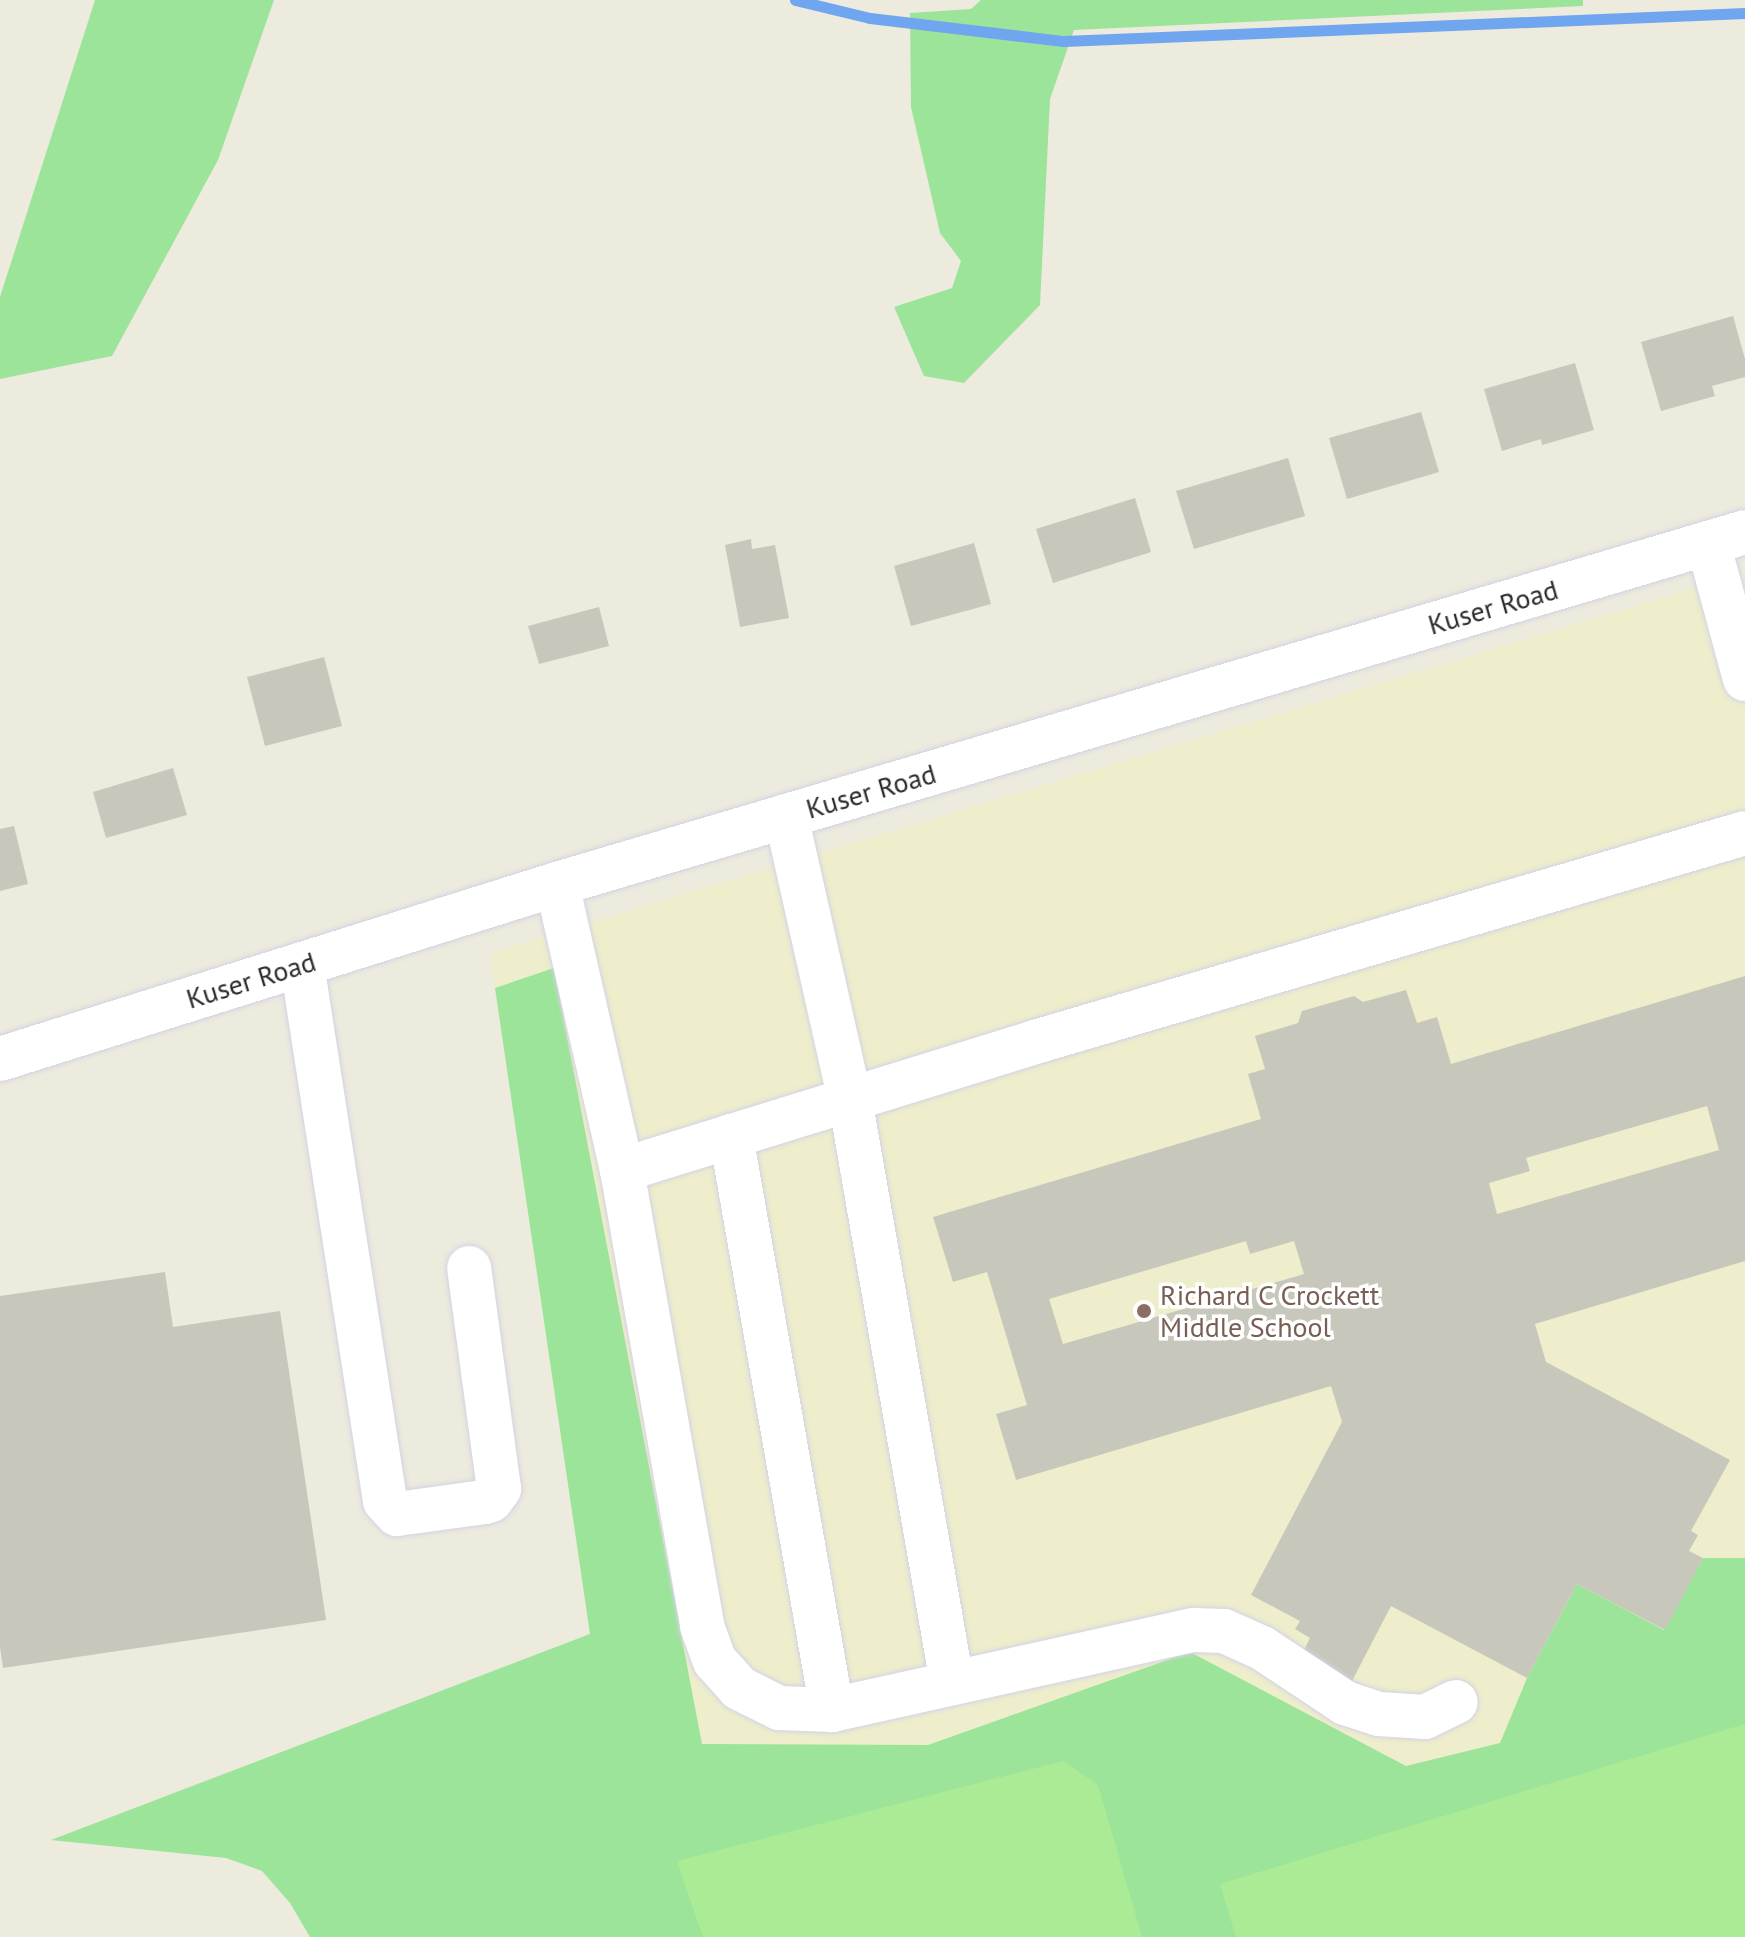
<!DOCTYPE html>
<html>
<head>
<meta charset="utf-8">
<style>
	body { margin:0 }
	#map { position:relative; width:1745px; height:1937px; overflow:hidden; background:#edebdd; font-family:"PT Sans",sans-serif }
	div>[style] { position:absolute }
	.education>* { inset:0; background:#eec }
	.green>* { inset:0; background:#9ce499 }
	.pitch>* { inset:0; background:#aceb95 }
	.stream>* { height:11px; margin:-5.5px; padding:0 5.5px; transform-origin:5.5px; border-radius:5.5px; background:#6fa6ef }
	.building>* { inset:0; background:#c8c7bc }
	.roads { filter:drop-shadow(0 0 2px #d4d2e4) drop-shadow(0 0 2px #d4d2e4) }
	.minor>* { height:44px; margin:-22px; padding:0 22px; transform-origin:22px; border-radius:22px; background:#fff }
	.dots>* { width:22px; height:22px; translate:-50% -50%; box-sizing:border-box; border:4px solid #fff; border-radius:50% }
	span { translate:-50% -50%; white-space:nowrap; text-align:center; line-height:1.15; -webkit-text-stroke:7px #fff; paint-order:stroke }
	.street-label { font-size:28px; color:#2b2b2b }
	.education-label { font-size:28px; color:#785e54 }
	.left { translate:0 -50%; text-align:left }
</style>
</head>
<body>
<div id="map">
	<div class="education">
		<div style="clip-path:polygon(1745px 573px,1745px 1937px,620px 1839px,490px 953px)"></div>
	</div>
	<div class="green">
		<div style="clip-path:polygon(95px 0,274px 0,218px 160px,112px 356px,0 379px,0 297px)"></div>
		<div style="clip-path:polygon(981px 0,1583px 0,1583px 6px,1074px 30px,1050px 99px,1040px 305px,964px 383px,924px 376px,894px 307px,952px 288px,961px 261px,940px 233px,911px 107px,910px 13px,971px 9px)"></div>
		<div style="clip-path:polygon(554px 968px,702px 1744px,928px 1745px,1190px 1652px,1406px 1766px,1500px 1743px,1527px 1678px,1577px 1584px,1664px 1630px,1703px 1558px,1745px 1558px,1745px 1937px,310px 1937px,290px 1903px,262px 1871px,226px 1858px,51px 1840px,590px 1634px,495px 988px)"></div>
	</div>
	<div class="pitch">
		<div style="clip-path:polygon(1745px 1724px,1745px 1937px,1236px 1937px,1220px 1884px)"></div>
		<div style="clip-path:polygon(1063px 1761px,1098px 1785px,1142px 1937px,703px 1937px,677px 1861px)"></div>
	</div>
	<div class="stream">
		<div style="left:795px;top:0;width:77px;rotate:13.5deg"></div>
		<div style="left:870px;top:18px;width:195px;rotate:6.8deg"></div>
		<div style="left:1064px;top:41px;width:682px;rotate:-2.35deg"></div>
	</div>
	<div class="building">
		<div style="clip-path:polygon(1733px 316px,1745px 359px,1745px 377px,1712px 386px,1715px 396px,1661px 411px,1641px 342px)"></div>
		<div style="clip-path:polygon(1575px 363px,1594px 430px,1542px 445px,1541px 439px,1502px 451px,1484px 389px)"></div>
		<div style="clip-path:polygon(1421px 412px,1439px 472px,1347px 499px,1329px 438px)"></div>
		<div style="clip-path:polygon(1288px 458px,1305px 516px,1194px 549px,1176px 491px)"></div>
		<div style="clip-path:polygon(1135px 498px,1151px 552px,1053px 583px,1036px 529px)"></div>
		<div style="clip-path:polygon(751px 539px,752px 549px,775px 545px,789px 618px,740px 627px,725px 545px)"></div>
		<div style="clip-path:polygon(974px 543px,991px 604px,911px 626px,894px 566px)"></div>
		<div style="clip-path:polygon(599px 607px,609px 646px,539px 664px,528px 626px)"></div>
		<div style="clip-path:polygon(324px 657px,342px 726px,265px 746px,247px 677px)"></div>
		<div style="clip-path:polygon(173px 768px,187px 815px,106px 838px,93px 792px)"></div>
		<div style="clip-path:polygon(14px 826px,28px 884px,0 891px,0 829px)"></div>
		<div style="clip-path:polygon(evenodd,1745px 976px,1745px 1261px,1535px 1324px,1546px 1362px,1730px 1460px,1691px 1531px,1698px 1535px,1689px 1551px,1703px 1558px,1665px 1630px,1577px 1584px,1527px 1678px,1391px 1606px,1352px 1681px,1302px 1654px,1310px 1638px,1295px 1629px,1300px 1621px,1251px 1595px,1342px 1422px,1331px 1386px,1016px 1480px,996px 1414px,1027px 1405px,987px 1272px,953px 1282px,933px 1217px,1261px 1119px,1248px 1074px,1265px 1069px,1255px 1036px,1298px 1023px,1302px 1011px,1354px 996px,1363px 1002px,1406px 990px,1417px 1023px,1437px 1017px,1451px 1064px,1745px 976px,1707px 1106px,1719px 1150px,1497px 1214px,1489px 1183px,1530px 1171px,1526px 1158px,1707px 1106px,1745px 976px,1246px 1241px,1250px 1254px,1294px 1241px,1304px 1274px,1063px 1344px,1049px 1299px,1246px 1241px)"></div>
		<div style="clip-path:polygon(165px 1272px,173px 1327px,280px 1311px,326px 1620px,3px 1668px,0 1647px,0 1296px)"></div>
	</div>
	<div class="roads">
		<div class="minor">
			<div style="left:1708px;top:543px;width:141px;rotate:74.8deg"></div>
			<div style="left:786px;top:816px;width:290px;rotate:77.3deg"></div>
			<div style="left:850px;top:1099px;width:593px;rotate:80.09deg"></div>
			<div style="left:557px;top:884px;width:293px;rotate:77.2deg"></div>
			<div style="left:622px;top:1170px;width:463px;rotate:80deg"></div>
			<div style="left:702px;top:1626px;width:37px;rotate:70deg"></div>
			<div style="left:715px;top:1661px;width:36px;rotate:48deg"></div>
			<div style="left:739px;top:1688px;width:45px;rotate:26.6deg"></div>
			<div style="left:779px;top:1708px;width:53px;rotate:2.2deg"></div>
			<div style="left:832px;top:1710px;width:371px;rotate:-12.5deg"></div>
			<div style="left:1194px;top:1630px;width:30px;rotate:2deg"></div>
			<div style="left:1224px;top:1631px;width:42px;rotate:24.1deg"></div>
			<div style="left:1262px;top:1648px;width:100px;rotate:33.5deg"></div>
			<div style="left:1345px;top:1703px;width:36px;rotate:18deg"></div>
			<div style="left:1379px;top:1714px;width:46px;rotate:3.7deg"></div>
			<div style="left:1425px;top:1717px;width:34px;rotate:-26deg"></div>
			<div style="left:302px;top:964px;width:543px;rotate:81.21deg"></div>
			<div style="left:385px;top:1501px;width:18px;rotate:47deg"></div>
			<div style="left:397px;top:1514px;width:89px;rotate:-7.8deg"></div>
			<div style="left:485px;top:1502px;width:6px;rotate:-18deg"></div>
			<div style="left:491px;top:1500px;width:14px;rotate:-54deg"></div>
			<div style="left:499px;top:1489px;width:223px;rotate:-97.7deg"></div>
			<div style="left:0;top:1059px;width:584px;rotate:-17.44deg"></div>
			<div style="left:557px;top:884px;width:1239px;rotate:-16.5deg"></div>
			<div style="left:731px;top:1136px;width:583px;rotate:80.02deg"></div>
			<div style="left:622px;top:1170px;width:432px;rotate:-17.2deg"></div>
			<div style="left:1035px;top:1042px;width:740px;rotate:-16.4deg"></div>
		</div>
	</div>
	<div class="dots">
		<div style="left:1144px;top:1311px;background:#8d6e63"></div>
	</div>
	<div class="street-label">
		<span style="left:1493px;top:607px;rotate:-16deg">Kuser Road</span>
		<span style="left:871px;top:791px;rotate:-16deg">Kuser Road</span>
		<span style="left:251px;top:980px;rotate:-17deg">Kuser Road</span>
	</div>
	<div class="education-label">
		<span class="left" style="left:1160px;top:1311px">Richard C Crockett<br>Middle School</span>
	</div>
</div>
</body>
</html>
